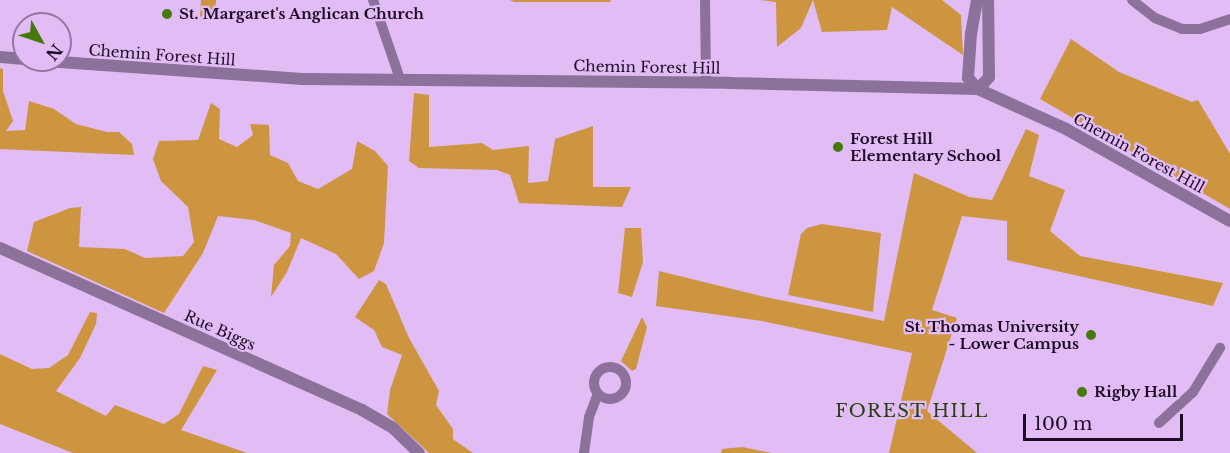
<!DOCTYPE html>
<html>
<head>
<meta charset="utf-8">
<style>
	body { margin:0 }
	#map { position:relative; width:1230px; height:453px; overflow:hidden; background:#e1bcf5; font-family:"Libre Baskerville",serif }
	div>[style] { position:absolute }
	.green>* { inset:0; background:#ce9541 }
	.minor>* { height:10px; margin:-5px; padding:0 5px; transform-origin:5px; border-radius:5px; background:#8c719b }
	.minor>.ring { margin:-5px; padding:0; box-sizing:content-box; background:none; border:10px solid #8c719b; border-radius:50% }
	.tertiary>* { height:12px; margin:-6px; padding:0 6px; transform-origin:6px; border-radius:6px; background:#8c719b }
	.dots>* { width:16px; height:16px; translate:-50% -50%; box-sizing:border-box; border:3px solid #e1bcf5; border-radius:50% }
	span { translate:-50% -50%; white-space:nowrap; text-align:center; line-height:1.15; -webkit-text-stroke:4.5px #e1bcf5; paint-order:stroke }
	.poi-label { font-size:15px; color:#1e0c26; font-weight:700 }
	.left { translate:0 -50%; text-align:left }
	.right { translate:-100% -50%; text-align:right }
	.street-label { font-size:15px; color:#1e0c26 }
	.quarter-label { font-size:18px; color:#26400f; letter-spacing:1.5px }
	.north { position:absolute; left:12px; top:12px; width:60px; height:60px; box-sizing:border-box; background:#e1bcf5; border:2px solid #9376a2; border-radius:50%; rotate:130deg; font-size:16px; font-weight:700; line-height:24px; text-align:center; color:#1e0c26 }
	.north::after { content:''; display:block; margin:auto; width:21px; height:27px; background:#457a0a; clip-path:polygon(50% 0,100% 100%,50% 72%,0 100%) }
	.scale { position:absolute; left:1023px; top:414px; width:160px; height:27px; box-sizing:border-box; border:3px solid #1e0c26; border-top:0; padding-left:8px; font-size:18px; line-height:21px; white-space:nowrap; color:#1e0c26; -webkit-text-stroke:4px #e1bcf5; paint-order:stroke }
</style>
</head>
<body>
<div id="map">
	<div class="green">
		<div style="clip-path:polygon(201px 0,216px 0,215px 17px,200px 17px)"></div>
		<div style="clip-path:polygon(510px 0,610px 0,611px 2px,514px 2px)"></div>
		<div style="clip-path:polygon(759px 0,813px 0,801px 28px,777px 47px,776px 2px)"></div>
		<div style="clip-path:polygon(813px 0,942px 0,961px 15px,963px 55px,892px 7px,887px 30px,822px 32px)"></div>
		<div style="clip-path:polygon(1071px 39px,1119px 72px,1192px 102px,1198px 100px,1230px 154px,1230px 209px,1040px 99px)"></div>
		<div style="clip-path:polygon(0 68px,3px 69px,3px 91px,13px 121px,6px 131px,25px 130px,29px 101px,54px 109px,76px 124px,107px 132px,119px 132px,132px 144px,134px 155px,0 149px)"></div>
		<div style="clip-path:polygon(414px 93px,429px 95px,429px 147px,482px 143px,493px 150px,529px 146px,528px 183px,548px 181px,555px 139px,593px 126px,593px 187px,631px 187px,622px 207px,519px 203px,510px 175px,497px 170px,419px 168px,409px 161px)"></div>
		<div style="clip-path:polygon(211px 103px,220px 109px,219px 139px,237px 147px,253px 135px,250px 124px,269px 125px,270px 155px,288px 163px,298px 181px,318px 189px,352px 169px,357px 141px,375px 151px,388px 166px,384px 243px,374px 271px,359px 279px,336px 254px,301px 238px,287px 272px,271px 297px,274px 265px,290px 246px,291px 233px,254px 220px,218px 216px,203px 253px,164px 313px,27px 251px,34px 222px,70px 208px,81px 207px,79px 247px,125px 249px,145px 258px,183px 256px,194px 242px,188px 207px,161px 181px,153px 159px,159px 141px,198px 140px)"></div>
		<div style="clip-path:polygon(1026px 129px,1039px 135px,1029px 176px,1065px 190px,1050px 231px,1080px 256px,1223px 283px,1213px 306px,1007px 260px,1007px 221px,962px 216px,932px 310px,957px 318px,927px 411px,977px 453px,889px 453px,912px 353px,762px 321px,656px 306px,659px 271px,765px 297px,884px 321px,914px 173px,969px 197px,992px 200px)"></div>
		<div style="clip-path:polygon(822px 224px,881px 233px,873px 312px,788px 295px,801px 234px,807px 228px)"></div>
		<div style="clip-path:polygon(625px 228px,641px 228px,643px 262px,632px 297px,618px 293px)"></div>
		<div style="clip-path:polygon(379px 280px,386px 284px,409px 338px,439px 391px,436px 405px,453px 429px,453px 439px,473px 453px,429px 453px,387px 414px,390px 390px,402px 355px,382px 347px,374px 330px,355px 317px)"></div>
		<div style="clip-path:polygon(90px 312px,97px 313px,96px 324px,80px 358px,56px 391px,106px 416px,115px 405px,164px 424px,179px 414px,203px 366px,217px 370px,181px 430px,247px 453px,73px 453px,0 424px,0 354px,32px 369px,49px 368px,68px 355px)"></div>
		<div style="clip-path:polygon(642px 317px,647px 327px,636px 369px,632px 371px,621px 361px)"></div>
		<div style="clip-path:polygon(742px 447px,772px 453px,721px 453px,722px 449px)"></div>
	</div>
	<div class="minor">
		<div style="left:373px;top:0;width:83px;rotate:71.1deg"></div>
		<div style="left:705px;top:0;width:82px;rotate:89.3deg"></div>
		<div style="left:1132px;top:0;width:29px;rotate:38deg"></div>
		<div style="left:1155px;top:18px;width:29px;rotate:22deg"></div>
		<div style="left:1182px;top:29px;width:18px"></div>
		<div style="left:1200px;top:29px;width:32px;rotate:-18deg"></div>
		<div class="ring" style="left:594px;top:367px;width:22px;height:22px"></div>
		<div style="left:1159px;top:423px;width:46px;rotate:-42.4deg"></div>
		<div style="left:1193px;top:392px;width:52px;rotate:-58.5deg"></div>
		<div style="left:584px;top:453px;width:36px;rotate:-82deg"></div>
		<div style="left:589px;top:417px;width:25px;rotate:-69deg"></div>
	</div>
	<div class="tertiary">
		<div style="left:977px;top:0;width:34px;rotate:100deg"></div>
		<div style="left:971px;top:33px;width:45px;rotate:93.8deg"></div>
		<div style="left:968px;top:78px;width:15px;rotate:48deg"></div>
		<div style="left:0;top:57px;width:24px;rotate:5deg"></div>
		<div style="left:31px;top:60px;width:272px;rotate:4deg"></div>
		<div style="left:302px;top:79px;width:427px;rotate:0.5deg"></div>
		<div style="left:729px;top:83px;width:249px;rotate:1.4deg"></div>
		<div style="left:978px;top:89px;width:97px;rotate:24.4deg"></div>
		<div style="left:1066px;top:129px;width:188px;rotate:29.3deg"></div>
		<div style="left:978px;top:89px;width:16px;rotate:-47deg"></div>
		<div style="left:989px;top:77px;width:77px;rotate:-90.7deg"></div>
		<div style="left:0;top:248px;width:397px;rotate:24.1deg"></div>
		<div style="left:362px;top:410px;width:36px;rotate:30deg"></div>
		<div style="left:393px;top:428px;width:36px;rotate:44deg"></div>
	</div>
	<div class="dots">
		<div style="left:167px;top:14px;background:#457a0a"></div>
		<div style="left:838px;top:147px;background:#457a0a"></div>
		<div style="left:1091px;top:335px;background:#457a0a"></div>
		<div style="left:1082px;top:392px;background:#457a0a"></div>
	</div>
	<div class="poi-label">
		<span class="left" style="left:179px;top:14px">St. Margaret's Anglican Church</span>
		<span class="left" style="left:850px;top:147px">Forest Hill<br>Elementary School</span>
		<span class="right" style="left:1079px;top:335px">St. Thomas University<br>- Lower Campus</span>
		<span class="left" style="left:1094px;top:392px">Rigby Hall</span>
	</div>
	<div class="street-label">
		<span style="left:162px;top:55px;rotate:4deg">Chemin Forest Hill</span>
		<span style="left:647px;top:67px;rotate:1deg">Chemin Forest Hill</span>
		<span style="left:1139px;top:153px;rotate:29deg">Chemin Forest Hill</span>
		<span style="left:220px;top:330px;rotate:24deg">Rue Biggs</span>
	</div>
	<div class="quarter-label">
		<span style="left:912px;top:411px">FOREST HILL</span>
	</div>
	<div class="north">N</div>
	<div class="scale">100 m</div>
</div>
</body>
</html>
